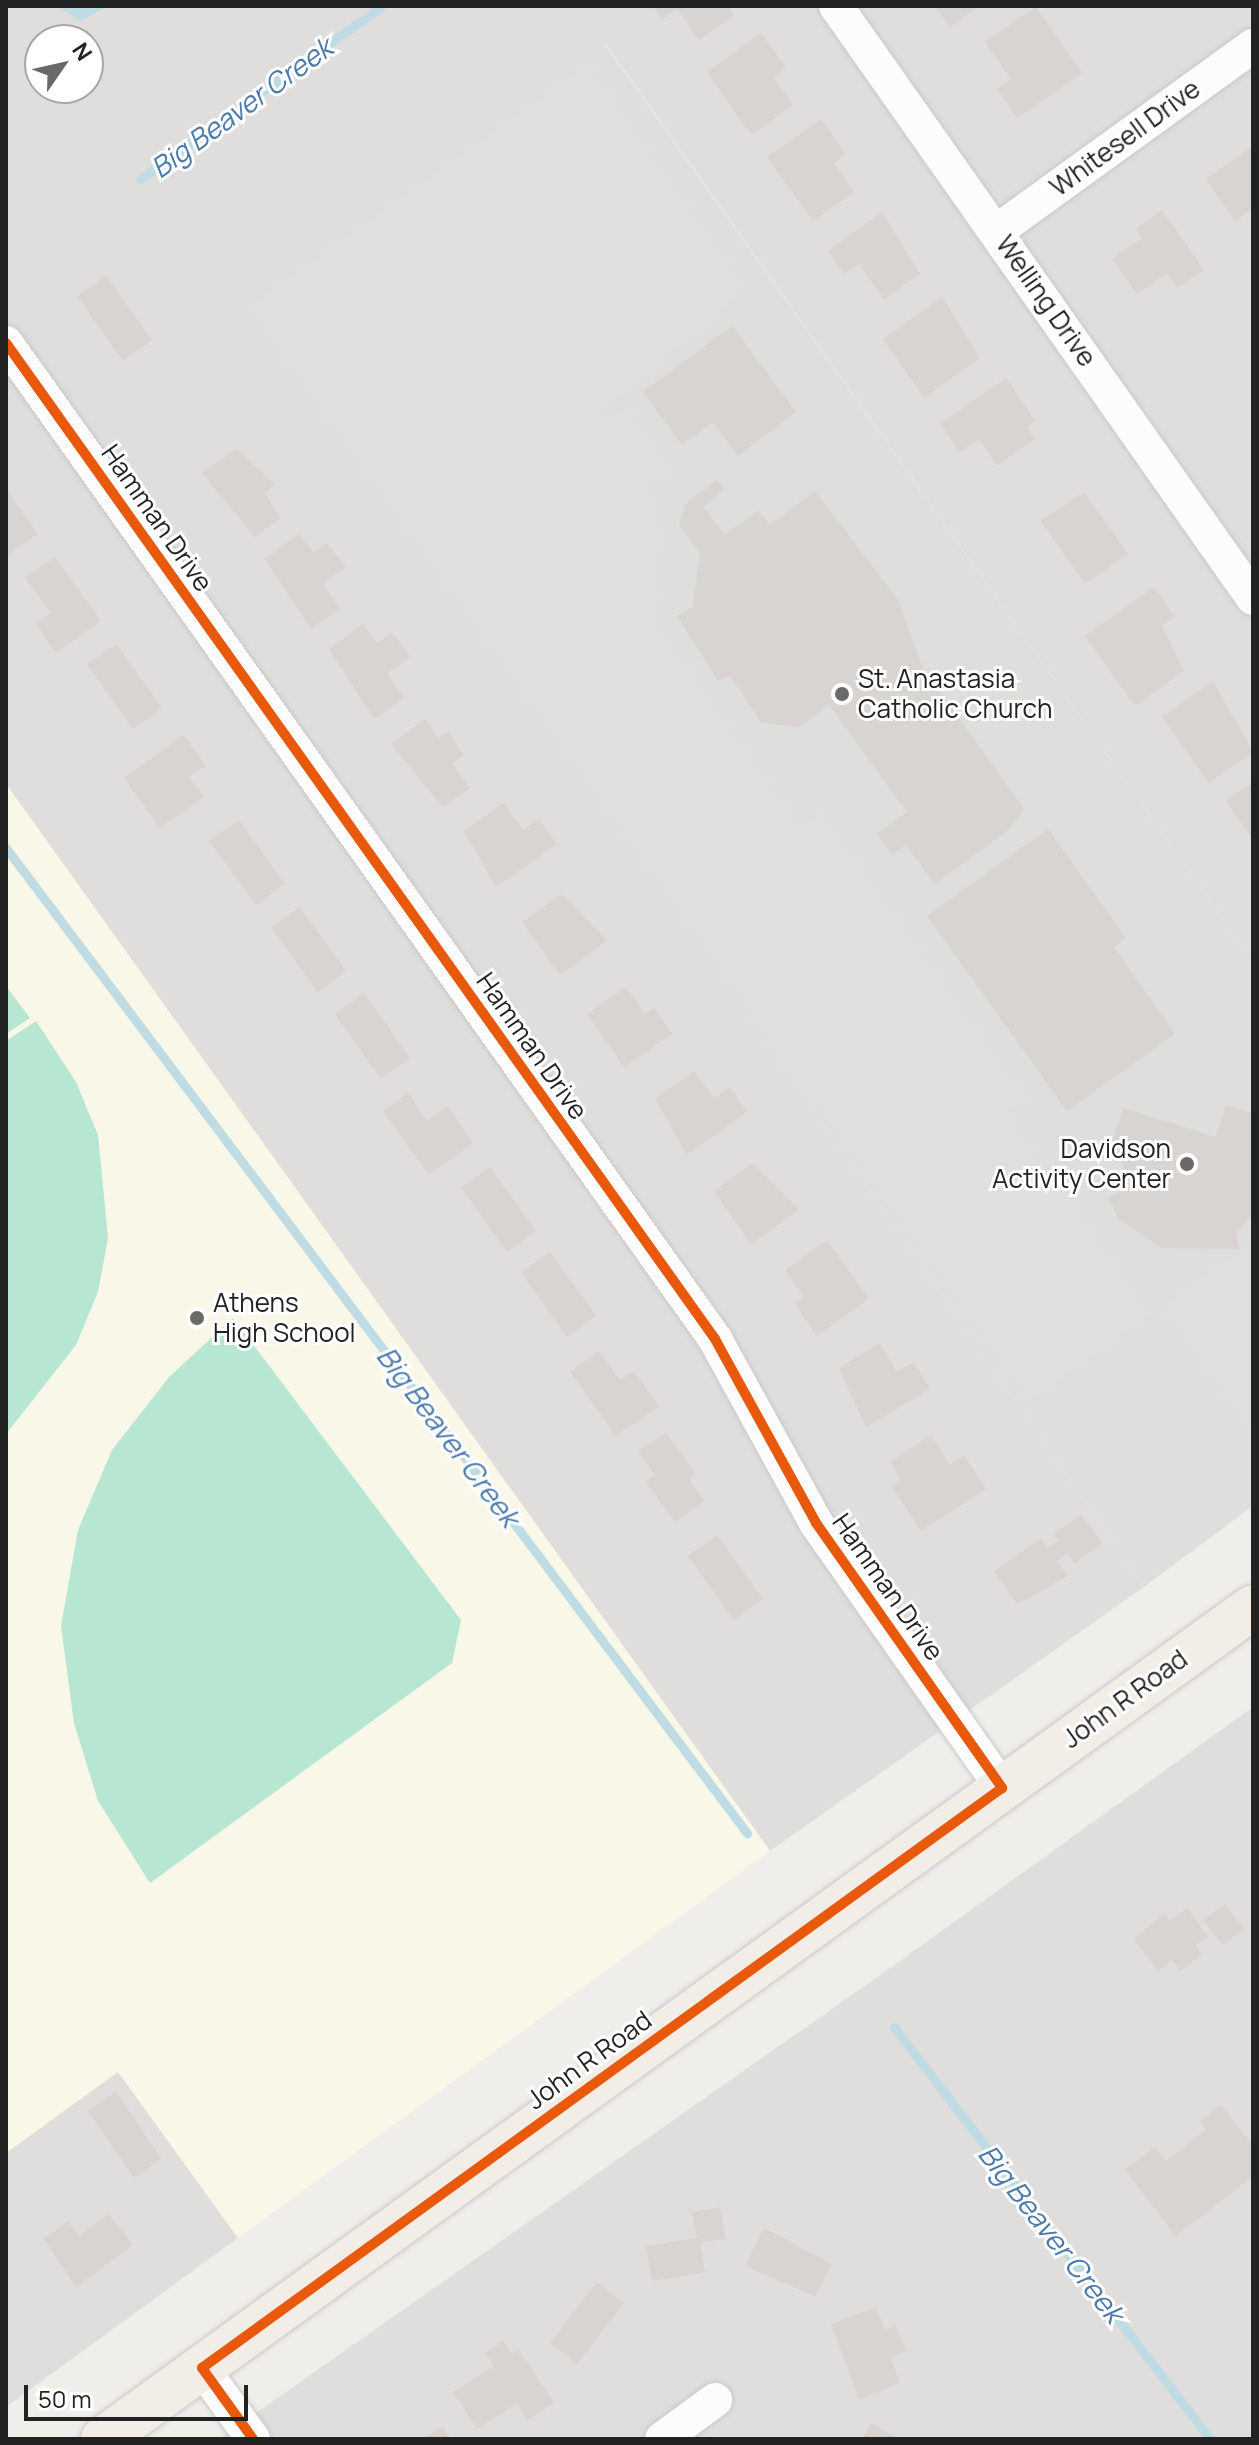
<!DOCTYPE html>
<html>
<head>
<meta charset="utf-8">
<style>
	body { margin:0 }
	#map { position:relative; width:1259px; height:2445px; overflow:hidden; background:#f0eeeb; font-family:Manrope,sans-serif }
	div>[style] { position:absolute }
	.residential>* { inset:0; background:#dfdedc }
	.education>* { inset:0; background:#f8f7e8 }
	.religious>* { inset:0; background:#dededc }
	.pitch>* { inset:0; background:#b7e6d2 }
	.parking>* { inset:0; background:#e0dfde }
	.water>* { inset:0; background:#bfdbe3 }
	.stream>* { height:9px; margin:-4.5px; padding:0 4.5px; transform-origin:4.5px; border-radius:4.5px; background:#bfdbe3 }
	.building>* { inset:0; background:#d7d4d2 }
	.roads { filter:drop-shadow(0 0 2px #c9c8c7) drop-shadow(0 0 2px #c9c8c7) }
	.minor>* { height:34px; margin:-17px; padding:0 17px; transform-origin:17px; border-radius:17px; background:#fdfcfc }
	.major>* { height:44px; margin:-22px; padding:0 22px; transform-origin:22px; border-radius:22px; background:#f3ede7 }
	.cycleway>* { height:10px; margin:-5px; padding:0 5px; transform-origin:5px; border-radius:5px; background:#e8590c }
	.dots>* { width:22px; height:22px; translate:-50% -50%; box-sizing:border-box; border:4px solid #fff; border-radius:50% }
	span { translate:-50% -50%; white-space:nowrap; text-align:center; line-height:1.15; -webkit-text-stroke:6px #fff; paint-order:stroke }
	.street-label { font-size:26px; color:#222 }
	.poi-label { font-size:26px; color:#222 }
	.left { translate:0 -50%; text-align:left }
	.right { translate:-100% -50%; text-align:right }
	.water-label { font-size:28px; color:#4a7aab; font-style:italic }
	.frame { position:absolute; inset:0; border:8px solid #222; pointer-events:none }
	.north { position:absolute; left:24px; top:24px; width:80px; height:80px; box-sizing:border-box; background:#fff; border:2px solid #a7a7a7; border-radius:50%; rotate:56deg; font-size:22px; font-weight:700; line-height:32px; text-align:center; color:#222 }
	.north::after { content:''; display:block; margin:auto; width:28px; height:36px; background:#6a6968; clip-path:polygon(50% 0,100% 100%,50% 72%,0 100%) }
	.scale { position:absolute; left:24px; top:2385px; width:224px; height:36px; box-sizing:border-box; border:4px solid #222; border-top:0; padding-left:10px; font-size:24px; line-height:28px; white-space:nowrap; color:#222; -webkit-text-stroke:6px #fff; paint-order:stroke }
</style>
</head>
<body>
<div id="map">
	<div class="residential">
		<div style="clip-path:polygon(evenodd,6px 6px,1253px 6px,1253px 961px,605px 43px,749px 1016px,1144px 1587px,770px 1851px,6px 784px,6px 6px,40px 40px,88px 40px,88px 88px,40px 88px,40px 40px)"></div>
		<div style="clip-path:polygon(1253px 1707px,1253px 2439px,219px 2439px,886px 1971px)"></div>
		<div style="clip-path:polygon(118px 2071px,238px 2238px,6px 2407px,6px 2153px)"></div>
	</div>
	<div class="education">
		<div style="clip-path:polygon(6px 784px,770px 1851px,238px 2238px,118px 2072px,6px 2153px)"></div>
	</div>
	<div class="religious">
		<div style="clip-path:polygon(604px 43px,1253px 961px,1253px 1506px,1144px 1587px,749px 1016px,234px 305px)"></div>
	</div>
	<div class="pitch">
		<div style="clip-path:polygon(6px 986px,30px 1018px,6px 1034px)"></div>
		<div style="clip-path:polygon(36px 1021px,76px 1082px,98px 1135px,108px 1238px,98px 1292px,76px 1345px,6px 1434px,6px 1041px)"></div>
		<div style="clip-path:polygon(233px 1318px,461px 1620px,452px 1663px,150px 1883px,98px 1801px,74px 1723px,61px 1626px,78px 1530px,112px 1450px,169px 1377px)"></div>
	</div>
	<div class="parking">
		<div style="clip-path:polygon(589px 64px,748px 287px,604px 410px,611px 418px,628px 406px,674px 469px,652px 485px,665px 535px,654px 619px,801px 826px,823px 812px,1027px 1098px,1007px 1113px,1151px 1313px,1028px 1402px,247px 308px)"></div>
		<div style="clip-path:polygon(1253px 1242px,1253px 1417px,1243px 1424px,1161px 1307px)"></div>
	</div>
	<div class="water">
		<div style="clip-path:polygon(57px 6px,109px 6px,80px 21px)"></div>
	</div>
	<div class="stream">
		<div style="left:140px;top:179px;width:297px;rotate:-35.6deg"></div>
		<div style="left:6px;top:848px;width:1233px;rotate:53.05deg"></div>
		<div style="left:894px;top:2027px;width:519px;rotate:52.51deg"></div>
	</div>
	<div class="building">
		<div style="clip-path:polygon(653px 6px,728px 6px,734px 15px,699px 40px,677px 9px,662px 19px)"></div>
		<div style="clip-path:polygon(935px 6px,979px 6px,950px 27px)"></div>
		<div style="clip-path:polygon(1036px 7px,1082px 73px,1017px 118px,997px 89px,1011px 79px,985px 42px)"></div>
		<div style="clip-path:polygon(761px 33px,786px 68px,773px 77px,793px 105px,751px 135px,707px 72px)"></div>
		<div style="clip-path:polygon(821px 119px,846px 154px,834px 163px,854px 192px,813px 221px,767px 157px)"></div>
		<div style="clip-path:polygon(1253px 146px,1253px 208px,1235px 221px,1206px 179px)"></div>
		<div style="clip-path:polygon(1162px 210px,1204px 270px,1177px 288px,1167px 273px,1137px 294px,1112px 259px,1142px 238px,1136px 229px)"></div>
		<div style="clip-path:polygon(882px 212px,920px 274px,884px 299px,859px 264px,844px 274px,828px 251px)"></div>
		<div style="clip-path:polygon(106px 276px,152px 340px,123px 361px,77px 296px)"></div>
		<div style="clip-path:polygon(942px 297px,980px 358px,924px 398px,883px 339px)"></div>
		<div style="clip-path:polygon(732px 326px,796px 412px,738px 456px,713px 422px,682px 445px,643px 392px)"></div>
		<div style="clip-path:polygon(1006px 378px,1035px 421px,1027px 427px,1035px 439px,997px 466px,979px 439px,960px 452px,940px 424px)"></div>
		<div style="clip-path:polygon(237px 449px,275px 485px,264px 493px,281px 518px,255px 537px,202px 473px)"></div>
		<div style="clip-path:polygon(717px 480px,724px 490px,703px 507px,725px 535px,758px 510px,770px 525px,815px 491px,898px 600px,922px 666px,1024px 809px,1010px 829px,935px 884px,906px 845px,892px 855px,877px 834px,907px 812px,829px 705px,799px 727px,761px 723px,730px 675px,719px 682px,677px 616px,693px 606px,700px 552px,679px 526px,685px 504px)"></div>
		<div style="clip-path:polygon(6px 489px,38px 534px,6px 556px)"></div>
		<div style="clip-path:polygon(1084px 492px,1128px 554px,1085px 584px,1041px 521px)"></div>
		<div style="clip-path:polygon(299px 534px,314px 553px,327px 543px,346px 567px,323px 584px,340px 608px,311px 629px,265px 559px)"></div>
		<div style="clip-path:polygon(55px 557px,101px 621px,56px 653px,36px 624px,51px 613px,25px 578px)"></div>
		<div style="clip-path:polygon(1154px 587px,1175px 617px,1162px 626px,1184px 671px,1135px 706px,1085px 636px)"></div>
		<div style="clip-path:polygon(363px 624px,377px 643px,392px 632px,410px 657px,387px 674px,404px 698px,374px 719px,329px 649px)"></div>
		<div style="clip-path:polygon(116px 644px,162px 708px,133px 729px,87px 664px)"></div>
		<div style="clip-path:polygon(1213px 681px,1253px 752px,1209px 783px,1162px 717px)"></div>
		<div style="clip-path:polygon(425px 719px,439px 738px,448px 732px,464px 755px,452px 763px,470px 788px,443px 807px,391px 744px)"></div>
		<div style="clip-path:polygon(184px 735px,206px 766px,189px 777px,204px 797px,160px 828px,124px 778px)"></div>
		<div style="clip-path:polygon(1253px 782px,1253px 840px,1226px 801px)"></div>
		<div style="clip-path:polygon(503px 803px,523px 830px,539px 819px,557px 844px,496px 887px,464px 831px)"></div>
		<div style="clip-path:polygon(239px 820px,285px 884px,256px 905px,209px 841px)"></div>
		<div style="clip-path:polygon(1048px 829px,1126px 938px,1114px 947px,1175px 1034px,1067px 1111px,927px 916px)"></div>
		<div style="clip-path:polygon(562px 894px,607px 941px,560px 975px,522px 922px)"></div>
		<div style="clip-path:polygon(300px 907px,346px 971px,318px 992px,271px 927px)"></div>
		<div style="clip-path:polygon(626px 987px,645px 1014px,654px 1008px,672px 1034px,624px 1067px,587px 1014px)"></div>
		<div style="clip-path:polygon(364px 993px,410px 1058px,381px 1079px,335px 1014px)"></div>
		<div style="clip-path:polygon(694px 1071px,714px 1098px,730px 1087px,747px 1112px,687px 1155px,655px 1099px)"></div>
		<div style="clip-path:polygon(408px 1093px,427px 1121px,448px 1106px,473px 1143px,429px 1175px,383px 1111px)"></div>
		<div style="clip-path:polygon(1226px 1105px,1253px 1113px,1253px 1213px,1236px 1233px,1239px 1249px,1161px 1248px,1119px 1219px,1108px 1197px,1132px 1186px,1112px 1143px,1123px 1108px,1216px 1137px)"></div>
		<div style="clip-path:polygon(753px 1163px,799px 1210px,751px 1244px,714px 1191px)"></div>
		<div style="clip-path:polygon(490px 1167px,536px 1231px,507px 1252px,461px 1187px)"></div>
		<div style="clip-path:polygon(827px 1240px,869px 1299px,817px 1336px,794px 1303px,804px 1297px,785px 1270px)"></div>
		<div style="clip-path:polygon(550px 1252px,596px 1316px,567px 1337px,521px 1272px)"></div>
		<div style="clip-path:polygon(880px 1343px,897px 1372px,914px 1362px,930px 1389px,866px 1427px,839px 1368px)"></div>
		<div style="clip-path:polygon(599px 1351px,620px 1380px,634px 1371px,659px 1406px,616px 1436px,570px 1372px)"></div>
		<div style="clip-path:polygon(666px 1433px,696px 1474px,689px 1479px,704px 1501px,675px 1522px,646px 1482px,655px 1475px,638px 1452px)"></div>
		<div style="clip-path:polygon(931px 1435px,950px 1465px,964px 1455px,986px 1489px,921px 1531px,892px 1487px,902px 1481px,890px 1462px)"></div>
		<div style="clip-path:polygon(1081px 1514px,1102px 1543px,1075px 1563px,1067px 1553px,1057px 1561px,1068px 1576px,1017px 1604px,994px 1571px,1041px 1538px,1048px 1548px,1059px 1541px,1054px 1534px)"></div>
		<div style="clip-path:polygon(717px 1535px,763px 1599px,734px 1620px,688px 1556px)"></div>
		<div style="clip-path:polygon(1225px 1904px,1244px 1929px,1223px 1945px,1203px 1920px)"></div>
		<div style="clip-path:polygon(1187px 1908px,1208px 1937px,1195px 1946px,1202px 1955px,1180px 1971px,1172px 1960px,1158px 1971px,1134px 1939px,1165px 1913px,1170px 1921px)"></div>
		<div style="clip-path:polygon(116px 2091px,161px 2159px,134px 2178px,88px 2111px)"></div>
		<div style="clip-path:polygon(1221px 2105px,1253px 2145px,1253px 2176px,1176px 2236px,1125px 2170px,1155px 2147px,1166px 2161px,1206px 2130px,1200px 2121px)"></div>
		<div style="clip-path:polygon(720px 2207px,726px 2239px,700px 2243px,705px 2272px,652px 2281px,646px 2246px,697px 2238px,692px 2212px)"></div>
		<div style="clip-path:polygon(109px 2214px,133px 2245px,76px 2287px,44px 2239px,68px 2221px,79px 2236px)"></div>
		<div style="clip-path:polygon(764px 2228px,832px 2264px,815px 2296px,745px 2266px)"></div>
		<div style="clip-path:polygon(597px 2282px,624px 2303px,577px 2364px,550px 2343px)"></div>
		<div style="clip-path:polygon(876px 2307px,885px 2330px,896px 2326px,906px 2351px,890px 2357px,900px 2383px,859px 2399px,831px 2324px)"></div>
		<div style="clip-path:polygon(503px 2341px,512px 2354px,519px 2350px,554px 2403px,528px 2420px,517px 2403px,477px 2429px,453px 2392px,494px 2366px,485px 2353px)"></div>
		<div style="clip-path:polygon(871px 2423px,899px 2439px,862px 2439px)"></div>
		<div style="clip-path:polygon(442px 2426px,451px 2439px,423px 2439px)"></div>
	</div>
	<div class="roads">
		<div class="minor">
			<div style="left:836px;top:6px;width:724px;rotate:54.84deg"></div>
			<div style="left:997px;top:231px;width:316px;rotate:-35.9deg"></div>
			<div style="left:6px;top:343px;width:1223px;rotate:54.55deg"></div>
			<div style="left:715px;top:1339px;width:210px;rotate:61.2deg"></div>
			<div style="left:816px;top:1523px;width:324px;rotate:54.9deg"></div>
			<div style="left:202px;top:2368px;width:87px;rotate:54.3deg"></div>
			<div style="left:662px;top:2439px;width:66px;rotate:-36.3deg"></div>
		</div>
		<div class="major">
			<div style="left:103px;top:2439px;width:1419px;rotate:-35.88deg"></div>
		</div>
	</div>
	<div class="cycleway">
		<div style="left:6px;top:343px;width:1223px;rotate:54.55deg"></div>
		<div style="left:715px;top:1339px;width:210px;rotate:61.2deg"></div>
		<div style="left:816px;top:1523px;width:324px;rotate:54.9deg"></div>
		<div style="left:1002px;top:1788px;width:988px;rotate:144.06deg"></div>
		<div style="left:202px;top:2368px;width:87px;rotate:54.3deg"></div>
	</div>
	<div class="dots">
		<div style="left:842px;top:694px;background:#6a6968"></div>
		<div style="left:1187px;top:1164px;background:#6a6968"></div>
		<div style="left:197px;top:1318px;background:#6a6968"></div>
	</div>
	<div class="street-label">
		<span style="left:1125px;top:138px;rotate:-36deg">Whitesell Drive</span>
		<span style="left:1046px;top:301px;rotate:55deg">Welling Drive</span>
		<span style="left:157px;top:518px;rotate:55deg">Hamman Drive</span>
		<span style="left:532px;top:1046px;rotate:55deg">Hamman Drive</span>
		<span style="left:888px;top:1587px;rotate:55deg">Hamman Drive</span>
		<span style="left:1125px;top:1699px;rotate:-36deg">John R Road</span>
		<span style="left:589px;top:2060px;rotate:-36deg">John R Road</span>
	</div>
	<div class="poi-label">
		<span class="left" style="left:858px;top:694px">St. Anastasia<br>Catholic Church</span>
		<span class="right" style="left:1171px;top:1164px">Davidson<br>Activity Center</span>
		<span class="left" style="left:213px;top:1318px">Athens<br>High School</span>
	</div>
	<div class="water-label">
		<span style="left:241px;top:107px;rotate:-36deg">Big Beaver Creek</span>
		<span style="left:449px;top:1436px;rotate:53deg">Big Beaver Creek</span>
		<span style="left:1052px;top:2233px;rotate:52deg">Big Beaver Creek</span>
	</div>
	<div class="frame"></div>
	<div class="north">N</div>
	<div class="scale">50 m</div>
</div>
</body>
</html>
